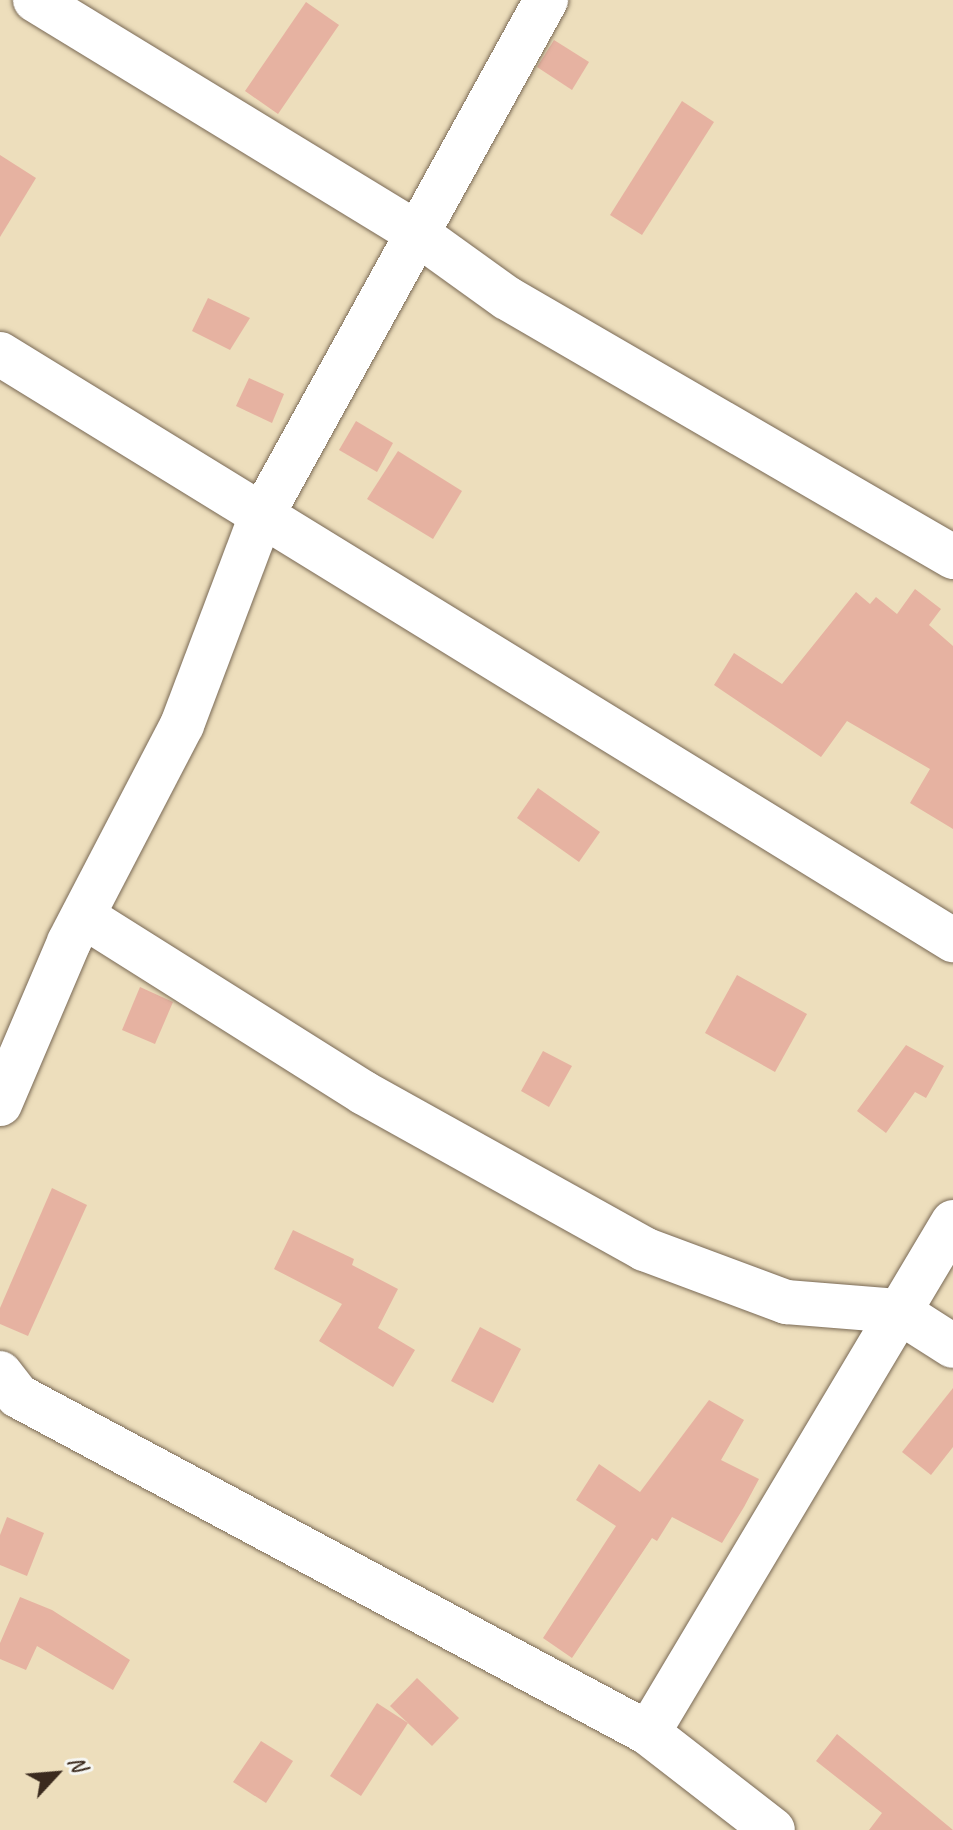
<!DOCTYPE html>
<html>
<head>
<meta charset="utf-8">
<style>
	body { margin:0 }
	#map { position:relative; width:953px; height:1830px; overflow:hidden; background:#eddebc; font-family:Caveat,sans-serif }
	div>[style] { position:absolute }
	.building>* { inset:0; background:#e6b2a1 }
	.roads { filter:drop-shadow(0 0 2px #796955) drop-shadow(0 0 2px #796955) }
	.minor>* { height:44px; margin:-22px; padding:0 22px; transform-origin:22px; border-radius:22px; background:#fff }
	span { translate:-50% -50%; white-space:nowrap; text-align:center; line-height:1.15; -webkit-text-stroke:8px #f6f6f2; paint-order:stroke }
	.north { position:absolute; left:16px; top:1734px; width:80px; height:80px; -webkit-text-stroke:6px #f6f6f2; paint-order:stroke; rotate:64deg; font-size:22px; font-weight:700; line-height:32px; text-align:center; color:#3b2a1e }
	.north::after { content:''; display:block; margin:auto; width:28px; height:36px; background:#3b2a1e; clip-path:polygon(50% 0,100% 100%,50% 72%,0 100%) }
</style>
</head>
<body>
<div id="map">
	<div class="building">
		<div style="clip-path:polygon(306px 2px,339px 25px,278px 114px,245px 91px)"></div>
		<div style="clip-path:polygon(554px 40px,589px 62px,572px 90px,537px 67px)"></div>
		<div style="clip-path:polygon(682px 101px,714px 122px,642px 235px,610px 215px)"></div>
		<div style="clip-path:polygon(0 155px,36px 178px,0 237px)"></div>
		<div style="clip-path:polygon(208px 298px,250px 318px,230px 350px,192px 331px)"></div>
		<div style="clip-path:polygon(249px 378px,284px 394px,272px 423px,236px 406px)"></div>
		<div style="clip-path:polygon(356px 421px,393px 443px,377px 472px,339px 450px)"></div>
		<div style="clip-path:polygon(398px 451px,462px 491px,433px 539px,367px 499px)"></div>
		<div style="clip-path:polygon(915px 589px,941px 609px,929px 625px,953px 646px,953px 829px,910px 803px,930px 769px,847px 721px,821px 757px,714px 685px,734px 653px,782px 684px,856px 592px,870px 604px,876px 597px,897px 614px)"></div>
		<div style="clip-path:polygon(538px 788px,600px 832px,579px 862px,517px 818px)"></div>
		<div style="clip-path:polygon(737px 975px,807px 1014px,775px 1072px,705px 1033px)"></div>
		<div style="clip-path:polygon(140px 987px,173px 1002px,155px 1044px,122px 1030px)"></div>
		<div style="clip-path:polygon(906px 1045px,944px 1066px,926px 1098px,915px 1092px,886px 1133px,857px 1111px)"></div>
		<div style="clip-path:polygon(543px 1051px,572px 1066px,549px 1107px,521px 1091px)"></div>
		<div style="clip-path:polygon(52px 1188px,87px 1205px,28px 1336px,0 1324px,0 1308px)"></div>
		<div style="clip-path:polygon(293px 1230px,354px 1259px,352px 1265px,398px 1289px,378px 1328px,415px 1350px,393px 1387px,319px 1341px,342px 1304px,274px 1269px)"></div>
		<div style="clip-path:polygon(480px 1327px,521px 1349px,493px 1403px,451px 1381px)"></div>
		<div style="clip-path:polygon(953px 1388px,953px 1447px,931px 1475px,902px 1452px)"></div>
		<div style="clip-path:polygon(709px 1400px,744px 1420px,721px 1460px,759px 1479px,744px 1507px,722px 1543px,672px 1517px,657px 1541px,652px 1538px,572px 1658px,543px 1638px,616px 1526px,576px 1500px,599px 1464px,640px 1492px)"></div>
		<div style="clip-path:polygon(7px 1517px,44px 1533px,27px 1576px,0 1565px,0 1535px)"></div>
		<div style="clip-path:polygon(20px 1597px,52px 1610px,130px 1660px,113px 1690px,37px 1646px,26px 1670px,0 1659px,0 1643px)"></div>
		<div style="clip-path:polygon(417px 1678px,459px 1718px,432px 1746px,390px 1706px)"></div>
		<div style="clip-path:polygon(377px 1703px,408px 1723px,361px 1796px,330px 1776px)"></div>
		<div style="clip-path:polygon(837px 1734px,871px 1762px,953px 1830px,869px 1830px,882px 1813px,816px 1761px)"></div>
		<div style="clip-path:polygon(261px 1741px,293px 1761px,266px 1803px,233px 1782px)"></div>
	</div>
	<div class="roads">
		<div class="minor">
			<div style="left:35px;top:0;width:445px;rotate:31.4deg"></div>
			<div style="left:415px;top:232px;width:113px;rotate:35.7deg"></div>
			<div style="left:507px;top:298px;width:516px;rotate:30.14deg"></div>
			<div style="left:0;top:354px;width:1119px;rotate:31.59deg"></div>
			<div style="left:83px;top:916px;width:332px;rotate:32.2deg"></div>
			<div style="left:364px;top:1093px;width:321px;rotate:29.1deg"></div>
			<div style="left:644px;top:1249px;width:152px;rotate:20.5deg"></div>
			<div style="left:786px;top:1302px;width:112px;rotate:4.6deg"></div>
			<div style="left:898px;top:1311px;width:65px;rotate:32.5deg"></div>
			<div style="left:0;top:1104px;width:176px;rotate:-66.9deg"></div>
			<div style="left:69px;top:942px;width:245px;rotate:-62.5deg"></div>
			<div style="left:182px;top:725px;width:220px;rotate:-69.3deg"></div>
			<div style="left:260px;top:519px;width:593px;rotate:-61.14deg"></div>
			<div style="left:0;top:1373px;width:29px;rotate:52deg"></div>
			<div style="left:18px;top:1396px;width:714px;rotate:28.14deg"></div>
			<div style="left:648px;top:1733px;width:158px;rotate:37.8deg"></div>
			<div style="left:648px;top:1733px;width:595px;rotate:-59.17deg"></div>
		</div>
	</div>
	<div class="north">N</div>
</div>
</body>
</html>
